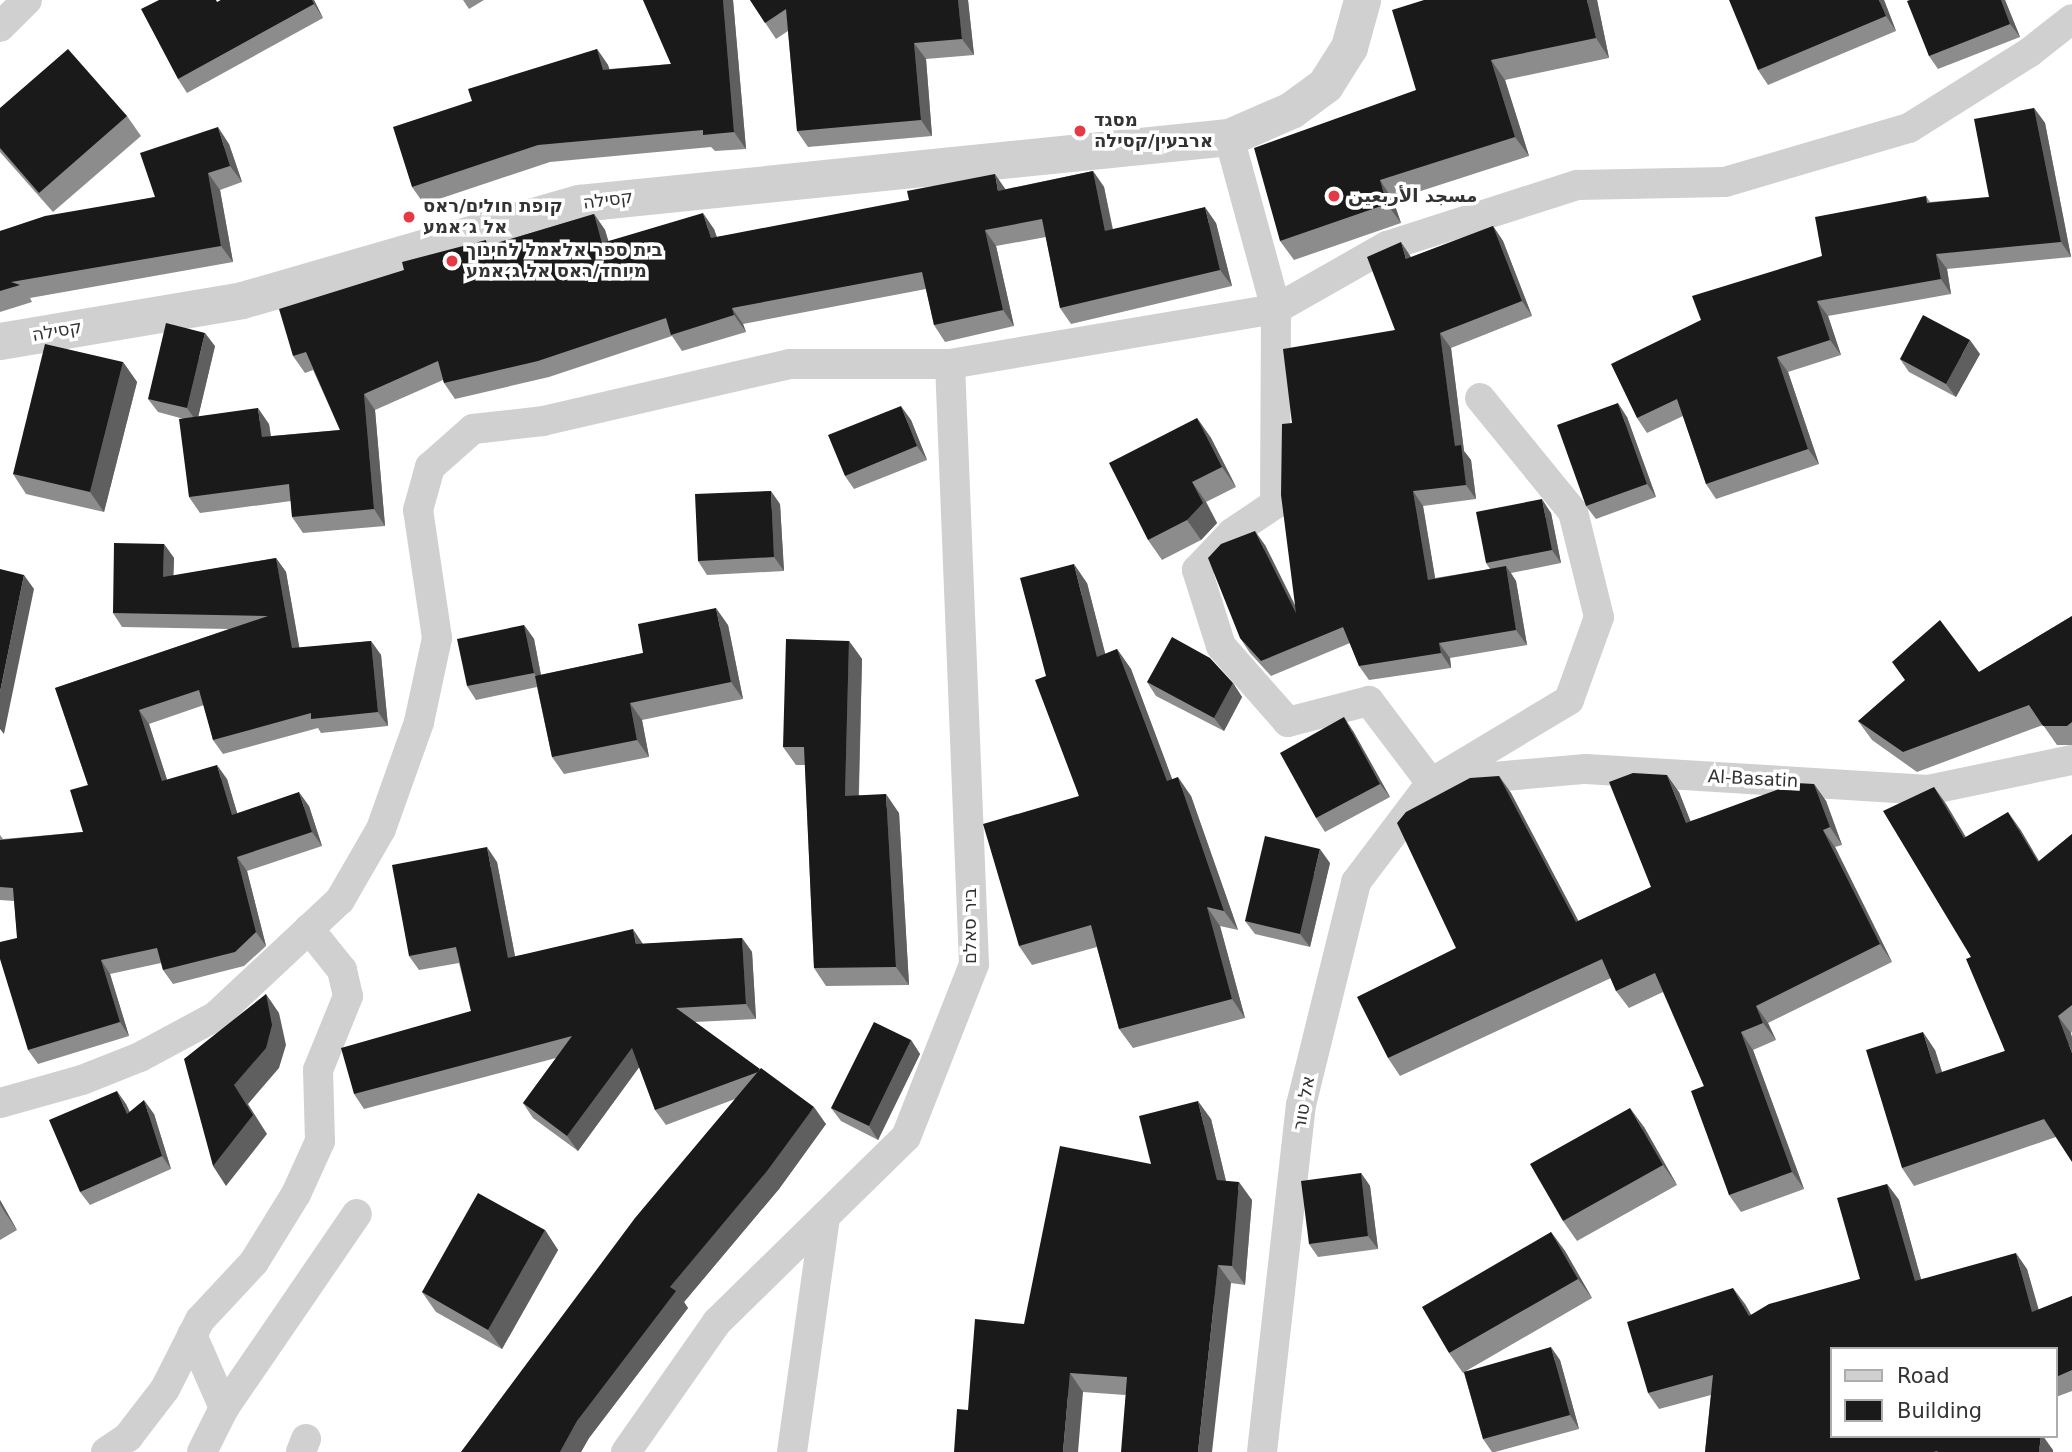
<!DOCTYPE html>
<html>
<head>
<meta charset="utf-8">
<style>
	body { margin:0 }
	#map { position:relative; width:2072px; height:1452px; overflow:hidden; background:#fff; font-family:"DejaVu Sans","Noto Naskh Arabic",Heebo,sans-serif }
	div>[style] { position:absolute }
	.minor>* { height:30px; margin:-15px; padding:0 15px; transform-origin:15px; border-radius:15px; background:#d0d0d0 }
	.tertiary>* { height:37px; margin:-18.5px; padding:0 18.5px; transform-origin:18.5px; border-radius:18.5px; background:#d0d0d0 }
	.wall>* { inset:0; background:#8c8c8c }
	.shaded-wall>* { inset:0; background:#5f5f5f }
	.building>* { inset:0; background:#1a1a1a }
	.dots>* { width:19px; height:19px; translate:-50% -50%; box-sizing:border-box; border:4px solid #fff; border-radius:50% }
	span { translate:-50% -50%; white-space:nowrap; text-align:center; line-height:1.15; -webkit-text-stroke:7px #fff; paint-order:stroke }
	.poi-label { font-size:18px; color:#333; font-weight:700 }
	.left { translate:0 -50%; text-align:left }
	.street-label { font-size:18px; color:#333 }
	.legend { position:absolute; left:1830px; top:1347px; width:228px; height:91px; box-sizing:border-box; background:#fff; border:2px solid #adadad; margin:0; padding:9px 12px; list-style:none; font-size:21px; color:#333 }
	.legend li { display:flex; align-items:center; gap:14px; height:35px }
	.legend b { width:35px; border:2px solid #adadad }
</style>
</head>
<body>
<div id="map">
	<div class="minor">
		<div style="left:0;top:27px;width:38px;rotate:-45deg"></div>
		<div style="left:1459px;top:780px;width:127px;rotate:-5deg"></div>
		<div style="left:1586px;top:769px;width:343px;rotate:3.5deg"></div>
		<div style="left:1928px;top:790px;width:147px;rotate:-11.8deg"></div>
		<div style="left:1431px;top:783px;width:103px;rotate:-127.1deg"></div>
		<div style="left:1369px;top:701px;width:84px;rotate:165.5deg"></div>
		<div style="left:1288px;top:722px;width:101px;rotate:-131.4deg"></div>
		<div style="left:1221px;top:646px;width:80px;rotate:-107.5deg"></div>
		<div style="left:1197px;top:570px;width:51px;rotate:-46.6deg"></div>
		<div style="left:1232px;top:533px;width:52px;rotate:-34deg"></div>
		<div style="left:1275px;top:504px;width:195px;rotate:-89.7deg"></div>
		<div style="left:1276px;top:309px;width:128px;rotate:-29.6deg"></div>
		<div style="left:1387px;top:246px;width:200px;rotate:-17.8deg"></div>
		<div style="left:1577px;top:185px;width:148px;rotate:-1.2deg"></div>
		<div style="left:1725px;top:182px;width:192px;rotate:-16.4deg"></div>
		<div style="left:1909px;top:128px;width:143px;rotate:-32.1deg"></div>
		<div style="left:2030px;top:52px;width:53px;rotate:-38.2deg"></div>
		<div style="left:0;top:1103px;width:85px;rotate:-15.7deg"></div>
		<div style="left:82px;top:1080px;width:62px;rotate:-21.6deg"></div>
		<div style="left:140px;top:1057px;width:86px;rotate:-28.3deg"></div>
		<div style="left:216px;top:1016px;width:170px;rotate:-43.1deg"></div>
		<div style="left:340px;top:900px;width:82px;rotate:-60deg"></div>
		<div style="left:381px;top:829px;width:114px;rotate:-70.4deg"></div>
		<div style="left:419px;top:722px;width:86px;rotate:-77.9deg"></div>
		<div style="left:437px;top:638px;width:129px;rotate:-98.4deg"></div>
		<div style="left:418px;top:510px;width:45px;rotate:-74.4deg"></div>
		<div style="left:430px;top:467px;width:57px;rotate:-41.5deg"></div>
		<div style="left:473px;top:429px;width:70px;rotate:-6.5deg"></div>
		<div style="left:543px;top:421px;width:253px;rotate:-13deg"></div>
		<div style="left:790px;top:364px;width:160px"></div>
		<div style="left:950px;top:364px;width:331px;rotate:-9.6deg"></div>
		<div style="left:1276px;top:309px;width:178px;rotate:-105.3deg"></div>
		<div style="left:192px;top:1335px;width:80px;rotate:66.3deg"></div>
		<div style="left:224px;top:1408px;width:49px;rotate:116.6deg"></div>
		<div style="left:224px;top:1408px;width:235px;rotate:-55.6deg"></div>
		<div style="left:106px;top:1452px;width:27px;rotate:-34deg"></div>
		<div style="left:128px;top:1437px;width:61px;rotate:-52.4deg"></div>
		<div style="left:165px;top:1389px;width:77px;rotate:-63.1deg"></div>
		<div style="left:200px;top:1320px;width:79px;rotate:-47deg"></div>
		<div style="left:254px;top:1262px;width:80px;rotate:-58.3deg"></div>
		<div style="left:296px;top:1194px;width:58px;rotate:-65.6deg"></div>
		<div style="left:320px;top:1141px;width:71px;rotate:-91.6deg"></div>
		<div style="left:318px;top:1070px;width:80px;rotate:-67.9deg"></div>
		<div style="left:348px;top:996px;width:27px;rotate:-103deg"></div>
		<div style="left:342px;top:970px;width:53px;rotate:-128.8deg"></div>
		<div style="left:301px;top:1452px;width:14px;rotate:-69deg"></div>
		<div style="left:626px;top:1452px;width:159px;rotate:-55deg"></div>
		<div style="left:717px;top:1322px;width:264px;rotate:-44.4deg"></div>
		<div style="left:906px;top:1137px;width:186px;rotate:-68.5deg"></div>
		<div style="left:974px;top:964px;width:600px;rotate:-92.29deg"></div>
		<div style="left:792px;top:1452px;width:238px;rotate:-82deg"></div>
		<div style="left:1262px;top:1452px;width:349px;rotate:-83.6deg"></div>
		<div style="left:1301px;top:1105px;width:230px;rotate:-76.1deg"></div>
		<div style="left:1356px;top:882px;width:124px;rotate:-52.9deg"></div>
		<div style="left:1431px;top:783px;width:161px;rotate:-31deg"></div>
		<div style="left:1569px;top:700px;width:88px;rotate:-70.1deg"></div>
		<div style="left:1599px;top:617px;width:108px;rotate:-103.9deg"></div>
		<div style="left:1573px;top:512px;width:147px;rotate:-129.2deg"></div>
	</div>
	<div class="tertiary">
		<div style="left:0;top:341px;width:245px;rotate:-9.6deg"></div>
		<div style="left:242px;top:300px;width:351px;rotate:-16.1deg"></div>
		<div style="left:579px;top:203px;width:653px;rotate:-5.8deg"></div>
		<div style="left:1229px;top:137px;width:68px;rotate:-23.5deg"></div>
		<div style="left:1291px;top:110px;width:42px;rotate:-36.3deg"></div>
		<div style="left:1325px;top:85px;width:45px;rotate:-57.7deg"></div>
		<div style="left:1349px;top:47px;width:49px;rotate:-74.5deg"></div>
	</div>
	<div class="wall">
		<div style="clip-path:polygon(221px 0,314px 0,323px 18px,187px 93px,178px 79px,219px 1px)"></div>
		<div style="clip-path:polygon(463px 0,484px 0,469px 9px)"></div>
		<div style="clip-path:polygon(643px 0,733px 0,746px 149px,715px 151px,711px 147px,550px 162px,424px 204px,412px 187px,472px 101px,597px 49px,608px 65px,609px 69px,671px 64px)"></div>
		<div style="clip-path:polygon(750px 0,968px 0,974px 55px,926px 59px,932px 136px,808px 147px,797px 131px,788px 31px,776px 39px)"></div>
		<div style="clip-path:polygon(1597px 0,1609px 58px,1505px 80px,1529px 156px,1393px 200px,1401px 223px,1294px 260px,1280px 241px,1416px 90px)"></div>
		<div style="clip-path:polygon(1884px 0,1896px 31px,1768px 85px,1758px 70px)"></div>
		<div style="clip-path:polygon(1910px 0,2005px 0,2020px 37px,1938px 69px,1929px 56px)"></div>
		<div style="clip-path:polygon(0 108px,127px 116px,141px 136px,53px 212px,0 152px)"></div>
		<div style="clip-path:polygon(2034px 108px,2045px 123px,2071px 257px,1947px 269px,1951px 294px,1828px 316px,1841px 355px,1788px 372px,1819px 464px,1716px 499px,1706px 484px,1683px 416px,1647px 433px,1637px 418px,1701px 320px,1822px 256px,1926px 196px,1930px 202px,1989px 197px)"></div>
		<div style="clip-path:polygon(229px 144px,242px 182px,220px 190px,233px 262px,30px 298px,32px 302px,0 312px,0 231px,155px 197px)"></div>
		<div style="clip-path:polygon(1093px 171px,1104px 187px,1113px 229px,1216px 223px,1232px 286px,1071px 324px,1060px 308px,1046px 237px,996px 246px,1014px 326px,945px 342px,934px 325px,926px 289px,743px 324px,746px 332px,682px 351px,672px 336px,549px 377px,455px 399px,444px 383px,443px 380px,375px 410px,385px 526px,303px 533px,292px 517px,291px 501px,200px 513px,189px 497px,184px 419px,158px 412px,148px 399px,215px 346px,198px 417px,269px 424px,271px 436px,340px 430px,313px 370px,305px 373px,293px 356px,490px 245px,594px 214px,605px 230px,608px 241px,714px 229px,717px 237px,1006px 189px)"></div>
		<div style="clip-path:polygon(1493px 226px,1503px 241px,1532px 316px,1451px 348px,1464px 451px,1471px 460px,1476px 499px,1423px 506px,1435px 578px,1490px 569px,1486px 563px,1551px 513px,1561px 563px,1511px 573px,1516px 581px,1527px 645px,1450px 658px,1451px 668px,1369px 680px,1359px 666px,1350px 643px,1271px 676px,1250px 653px,1240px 638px,1265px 545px,1295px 605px,1395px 330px,1411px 257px)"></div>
		<div style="clip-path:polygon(1980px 354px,1956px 397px,1909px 372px,1900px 359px)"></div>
		<div style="clip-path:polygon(123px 362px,137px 382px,104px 512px,26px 494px,13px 474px)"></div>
		<div style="clip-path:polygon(1627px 417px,1656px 497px,1596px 519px,1586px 506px)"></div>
		<div style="clip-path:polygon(1197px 418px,1211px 438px,1236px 487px,1206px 502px,1217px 523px,1201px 540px,1162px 560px,1148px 540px)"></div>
		<div style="clip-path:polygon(911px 420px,927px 460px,854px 489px,845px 476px)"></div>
		<div style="clip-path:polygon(780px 504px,784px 571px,707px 575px,698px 561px)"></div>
		<div style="clip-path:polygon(164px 544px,174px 558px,173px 576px,276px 558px,286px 572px,299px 648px,371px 641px,381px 655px,388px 726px,321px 733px,318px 728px,223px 754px,213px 740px,204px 705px,149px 724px,167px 780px,227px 779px,237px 813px,309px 806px,322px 846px,247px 871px,266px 946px,244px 966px,173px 984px,163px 970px,161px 963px,110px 974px,129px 1036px,38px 1064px,28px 1050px,14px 901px,0 900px,0 835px,3px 839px,83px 832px,88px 785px,55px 688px,229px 629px,122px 627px,113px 613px)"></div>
		<div style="clip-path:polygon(1087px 583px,1105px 654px,1117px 649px,1131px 669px,1172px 779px,1191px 796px,1238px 930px,1220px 926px,1245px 1018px,1133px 1048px,1119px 1029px,1097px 947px,1032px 965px,1019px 946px,1079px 796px,1046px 676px)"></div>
		<div style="clip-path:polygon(2072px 616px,2072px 745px,2057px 745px,2043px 725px,1917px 772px,1872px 740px,1858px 721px,1979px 672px)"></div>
		<div style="clip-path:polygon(524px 625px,534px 639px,541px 675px,643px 653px,728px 625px,743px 699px,642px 720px,649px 757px,564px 774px,552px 757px,537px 687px,476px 700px,467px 686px)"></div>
		<div style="clip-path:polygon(849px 641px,862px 659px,859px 795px,899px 813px,909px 985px,826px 986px,814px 968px,805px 765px,796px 765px,783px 747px)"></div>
		<div style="clip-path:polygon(1147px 682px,1233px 683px,1242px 697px,1224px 731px,1156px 696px)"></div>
		<div style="clip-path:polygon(1353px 731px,1390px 797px,1325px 832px,1316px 818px)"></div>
		<div style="clip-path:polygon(1499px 776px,1511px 793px,1578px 921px,1651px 887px,1679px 792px,1690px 821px,1814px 784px,1826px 801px,1842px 845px,1835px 847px,1892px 962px,1768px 1023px,1776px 1040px,1753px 1050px,1804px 1189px,1741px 1212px,1729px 1195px,1704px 1086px,1663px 992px,1629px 1008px,1616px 991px,1611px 978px,1400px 1076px,1388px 1058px,1456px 948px)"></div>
		<div style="clip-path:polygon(1934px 787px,1946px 804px,1966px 837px,2020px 829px,2039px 861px,2072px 834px,2072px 1032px,2071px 1033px,2056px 1137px,1914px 1186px,1902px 1168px,1935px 1050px,1942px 1072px,2005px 1051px,1971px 957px)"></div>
		<div style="clip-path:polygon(497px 862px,515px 956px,643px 944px,742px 938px,752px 952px,756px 1019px,695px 1022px,826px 1124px,779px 1189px,684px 1302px,688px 1308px,589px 1438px,581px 1452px,461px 1452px,735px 1099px,666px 1125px,655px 1110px,639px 1067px,578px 1151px,533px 1118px,523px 1103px,556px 1058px,364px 1109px,354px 1094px,471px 1011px,459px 963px,419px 970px,409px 956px)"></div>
		<div style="clip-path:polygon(1330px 863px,1310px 947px,1255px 934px,1245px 921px)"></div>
		<div style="clip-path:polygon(911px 1040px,920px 1054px,878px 1140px,841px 1121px,831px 1108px)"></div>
		<div style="clip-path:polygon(126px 1104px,130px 1112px,154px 1114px,171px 1169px,90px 1205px,80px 1192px)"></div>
		<div style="clip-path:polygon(1211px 1119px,1226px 1181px,1252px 1200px,1245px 1285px,1231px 1283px,1125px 1395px,1083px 1392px,968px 1410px,1151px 1164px)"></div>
		<div style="clip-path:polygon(1644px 1127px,1677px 1185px,1577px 1241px,1563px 1221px)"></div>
		<div style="clip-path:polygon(1361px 1173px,1370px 1186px,1378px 1249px,1318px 1257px,1309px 1244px)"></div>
		<div style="clip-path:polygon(1887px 1184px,1899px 1200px,1921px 1279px,2027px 1269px,2038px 1310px,2072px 1296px,2072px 1391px,2056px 1397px,2056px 1349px,1832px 1436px,2053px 1450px,2053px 1452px,1705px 1452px,1711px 1395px,1659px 1409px,1648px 1393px,1745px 1304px,1751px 1315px,1860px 1279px)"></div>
		<div style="clip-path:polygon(0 1200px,17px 1230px,0 1240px)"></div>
		<div style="clip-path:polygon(545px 1230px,558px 1250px,502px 1349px,436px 1312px,422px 1292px)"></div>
		<div style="clip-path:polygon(1551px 1232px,1565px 1251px,1592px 1298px,1466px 1371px,1560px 1360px,1579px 1429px,1495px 1452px,1492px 1452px,1483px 1439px,1464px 1373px,1463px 1373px,1449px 1353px)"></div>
	</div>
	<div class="shaded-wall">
		<div style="clip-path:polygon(312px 0,314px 0,323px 18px,314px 4px)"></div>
		<div style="clip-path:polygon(723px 0,733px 0,746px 149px,734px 132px)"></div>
		<div style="clip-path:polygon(958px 0,968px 0,974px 55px,962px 39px)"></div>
		<div style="clip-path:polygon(1587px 0,1597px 0,1609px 58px,1596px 38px)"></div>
		<div style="clip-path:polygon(1879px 0,1884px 0,1896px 31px,1886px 16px)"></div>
		<div style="clip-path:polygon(2001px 0,2005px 0,2020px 37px,2010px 24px)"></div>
		<div style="clip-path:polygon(914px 43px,926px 59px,932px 136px,921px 120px)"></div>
		<div style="clip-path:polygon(597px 49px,608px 65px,615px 86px,603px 70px)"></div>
		<div style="clip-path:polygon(1491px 60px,1505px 80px,1529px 156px,1515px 137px)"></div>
		<div style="clip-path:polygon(2034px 108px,2045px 123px,2071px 257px,2061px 242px)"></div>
		<div style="clip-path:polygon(218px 127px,229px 144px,242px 182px,230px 166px)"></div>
		<div style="clip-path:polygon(1093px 171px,1104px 187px,1116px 247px,1105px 231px)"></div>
		<div style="clip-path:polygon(208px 173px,220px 190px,233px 262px,221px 246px)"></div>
		<div style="clip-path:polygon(995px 174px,1006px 190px,998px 191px)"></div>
		<div style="clip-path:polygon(1380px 180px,1393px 200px,1401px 223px,1387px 204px)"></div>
		<div style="clip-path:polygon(1205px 207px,1216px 223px,1232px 286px,1220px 270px)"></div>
		<div style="clip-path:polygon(703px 213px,714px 229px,722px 254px,711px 238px)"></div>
		<div style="clip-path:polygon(594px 214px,605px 230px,614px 259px,602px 243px)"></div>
		<div style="clip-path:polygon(1493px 226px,1503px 241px,1532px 316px,1522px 301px)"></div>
		<div style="clip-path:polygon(985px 230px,996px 246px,1014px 326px,1003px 310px)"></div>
		<div style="clip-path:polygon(1401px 242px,1411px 257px,1416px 274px,1406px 259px)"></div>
		<div style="clip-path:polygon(1936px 254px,1947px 269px,1951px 294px,1941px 279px)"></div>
		<div style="clip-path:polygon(1817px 301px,1828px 316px,1841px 355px,1830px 340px)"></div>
		<div style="clip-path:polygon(732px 308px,743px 324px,746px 332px,734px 315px)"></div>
		<div style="clip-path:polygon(205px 333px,215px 346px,197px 422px,187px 408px)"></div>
		<div style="clip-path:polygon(1440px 333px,1451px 348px,1464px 451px,1471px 460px,1476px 499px,1466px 485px,1455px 446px)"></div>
		<div style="clip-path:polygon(1970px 340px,1980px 354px,1956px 397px,1946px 384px)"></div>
		<div style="clip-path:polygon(1777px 357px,1788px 372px,1819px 464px,1808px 449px)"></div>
		<div style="clip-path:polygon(123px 362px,137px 382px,104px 512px,90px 492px)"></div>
		<div style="clip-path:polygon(364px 394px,375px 410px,385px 526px,374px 509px)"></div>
		<div style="clip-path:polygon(1618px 403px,1627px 417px,1656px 497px,1647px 484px)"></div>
		<div style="clip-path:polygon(901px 406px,911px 420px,927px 460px,917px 446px)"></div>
		<div style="clip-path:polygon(258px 408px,269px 424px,273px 453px,262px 437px)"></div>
		<div style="clip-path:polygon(1197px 418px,1211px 438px,1236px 487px,1222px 467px)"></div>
		<div style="clip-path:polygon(1192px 482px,1206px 502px,1217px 523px,1201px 540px,1187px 520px)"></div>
		<div style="clip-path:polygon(771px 491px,780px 504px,784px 571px,774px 557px)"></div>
		<div style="clip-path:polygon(1413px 491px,1423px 506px,1438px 595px,1428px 580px)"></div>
		<div style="clip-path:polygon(1542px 499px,1551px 513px,1561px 563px,1552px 550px)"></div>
		<div style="clip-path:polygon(1255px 531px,1265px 545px,1306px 628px,1296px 613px)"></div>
		<div style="clip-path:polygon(164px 544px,174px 558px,173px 591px,163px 577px)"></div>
		<div style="clip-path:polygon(276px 558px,286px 572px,302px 662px,292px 648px)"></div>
		<div style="clip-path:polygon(1074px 564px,1087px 583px,1111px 676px,1097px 657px)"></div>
		<div style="clip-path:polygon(1506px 566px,1516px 581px,1527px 645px,1516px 630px)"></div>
		<div style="clip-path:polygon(24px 575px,34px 589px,4px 734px,0 729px,0 692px)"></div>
		<div style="clip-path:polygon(716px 608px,728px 625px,743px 699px,731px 682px)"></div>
		<div style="clip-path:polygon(524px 625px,534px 639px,543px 686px,534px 673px)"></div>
		<div style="clip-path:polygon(371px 641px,381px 655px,388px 726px,378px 712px)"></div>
		<div style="clip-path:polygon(849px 641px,862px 659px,858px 814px,845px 796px)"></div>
		<div style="clip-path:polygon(1439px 643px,1450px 658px,1451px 668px,1441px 653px)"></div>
		<div style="clip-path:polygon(1117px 649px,1131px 669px,1180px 800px,1167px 781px)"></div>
		<div style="clip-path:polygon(1233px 683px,1242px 697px,1224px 731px,1214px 718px)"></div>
		<div style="clip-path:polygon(630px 703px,642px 720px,649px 757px,637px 740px)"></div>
		<div style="clip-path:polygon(139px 710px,149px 724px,172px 795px,162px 781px)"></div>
		<div style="clip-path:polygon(1344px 717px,1353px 731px,1390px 797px,1380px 784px)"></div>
		<div style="clip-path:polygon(217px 765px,227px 779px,242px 829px,232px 815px)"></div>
		<div style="clip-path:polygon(1667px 775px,1679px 792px,1698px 840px,1686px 823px)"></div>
		<div style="clip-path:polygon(1499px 776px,1511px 793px,1588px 939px,1576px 922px)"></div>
		<div style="clip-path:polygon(1178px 777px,1191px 796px,1238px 930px,1224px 911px)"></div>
		<div style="clip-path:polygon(1814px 784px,1826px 801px,1842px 845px,1830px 827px)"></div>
		<div style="clip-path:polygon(1934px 787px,1946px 804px,1976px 855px,1964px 838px)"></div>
		<div style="clip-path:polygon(299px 792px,309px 806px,322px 846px,312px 832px)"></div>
		<div style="clip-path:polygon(886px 794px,899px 813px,909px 985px,896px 967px)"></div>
		<div style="clip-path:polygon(2008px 812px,2020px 829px,2050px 880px,2038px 862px)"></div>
		<div style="clip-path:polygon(1823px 830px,1835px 847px,1892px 962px,1880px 944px)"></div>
		<div style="clip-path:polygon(487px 847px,497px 862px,518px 972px,508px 958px)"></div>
		<div style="clip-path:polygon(1320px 849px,1330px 863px,1310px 947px,1300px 934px)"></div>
		<div style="clip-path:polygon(237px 857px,247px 871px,266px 946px,256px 932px)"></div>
		<div style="clip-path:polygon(1207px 907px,1220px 926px,1245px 1018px,1232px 999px)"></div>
		<div style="clip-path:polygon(633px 929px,643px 944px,636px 944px)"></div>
		<div style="clip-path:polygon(742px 938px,752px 952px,756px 1019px,746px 1004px)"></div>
		<div style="clip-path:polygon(101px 960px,110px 974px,129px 1036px,120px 1022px)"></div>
		<div style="clip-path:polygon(266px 994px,279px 1013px,286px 1045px,279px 1068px,248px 1104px,267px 1134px,226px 1186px,213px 1166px,234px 1085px)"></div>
		<div style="clip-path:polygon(1756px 1006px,1768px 1023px,1776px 1040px,1763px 1023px)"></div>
		<div style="clip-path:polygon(2058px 1016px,2071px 1033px,2072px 1037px,2072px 1053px)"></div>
		<div style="clip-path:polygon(1741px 1032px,1753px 1050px,1804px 1189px,1792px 1172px)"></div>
		<div style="clip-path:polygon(1923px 1032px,1935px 1050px,1948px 1091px,1936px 1074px)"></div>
		<div style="clip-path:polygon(911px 1040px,920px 1054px,878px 1140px,869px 1126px)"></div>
		<div style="clip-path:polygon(632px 1048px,643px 1062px,578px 1151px,567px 1136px)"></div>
		<div style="clip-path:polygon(117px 1091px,126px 1104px,136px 1128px,127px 1114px)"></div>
		<div style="clip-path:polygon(144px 1100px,154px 1114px,171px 1169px,162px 1156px)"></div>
		<div style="clip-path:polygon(1198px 1101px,1211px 1119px,1230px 1198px,1217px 1180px)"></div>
		<div style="clip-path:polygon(814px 1107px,826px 1124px,779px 1189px,684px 1302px,688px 1308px,589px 1438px,581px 1452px,560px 1452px,577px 1421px,670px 1287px)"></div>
		<div style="clip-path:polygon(1630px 1108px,1644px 1127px,1677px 1185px,1663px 1165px)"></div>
		<div style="clip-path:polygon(1361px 1173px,1370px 1186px,1378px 1249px,1368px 1236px)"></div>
		<div style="clip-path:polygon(1239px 1182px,1252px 1200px,1245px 1285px,1232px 1266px)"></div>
		<div style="clip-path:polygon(1887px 1184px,1899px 1200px,1926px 1297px,1915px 1281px)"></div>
		<div style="clip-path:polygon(0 1200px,17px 1230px,4px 1211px,0 1204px)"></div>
		<div style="clip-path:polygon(545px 1230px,558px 1250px,502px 1349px,488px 1330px)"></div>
		<div style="clip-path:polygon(1551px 1232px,1565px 1251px,1592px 1298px,1578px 1279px)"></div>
		<div style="clip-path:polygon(2016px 1253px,2027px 1269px,2044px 1328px,2032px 1312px)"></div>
		<div style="clip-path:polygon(1218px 1265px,1231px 1283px,1212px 1452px,1198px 1452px)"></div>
		<div style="clip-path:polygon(1733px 1288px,1745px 1304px,1761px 1332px,1749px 1316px)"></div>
		<div style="clip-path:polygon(1551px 1347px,1560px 1360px,1579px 1429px,1570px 1415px)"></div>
		<div style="clip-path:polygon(1070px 1373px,1083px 1392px,1078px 1452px,1063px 1452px)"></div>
		<div style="clip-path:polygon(2041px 1436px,2043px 1436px,2053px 1450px,2053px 1452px,2039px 1452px)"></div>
	</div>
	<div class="building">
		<div style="clip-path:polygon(159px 0,216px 0,217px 2px,221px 0,312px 0,314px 4px,178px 79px,141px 9px)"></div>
		<div style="clip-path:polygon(643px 0,723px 0,734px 132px,703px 135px,703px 130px,538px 145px,412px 187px,393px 127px,472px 101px,468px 89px,597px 49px,603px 70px,671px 64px)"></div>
		<div style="clip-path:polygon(750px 0,958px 0,962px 39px,914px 43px,921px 120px,797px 131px,786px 9px,765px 23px)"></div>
		<div style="clip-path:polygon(1424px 0,1587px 0,1596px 38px,1491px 60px,1515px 137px,1380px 180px,1387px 204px,1280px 241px,1254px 148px,1416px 90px,1392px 10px)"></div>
		<div style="clip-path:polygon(1729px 0,1879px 0,1886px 16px,1758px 70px)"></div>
		<div style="clip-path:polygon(1910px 0,2001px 0,2010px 24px,1929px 56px,1907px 1px)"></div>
		<div style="clip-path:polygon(68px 49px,127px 116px,39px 193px,0 148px,0 108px)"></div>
		<div style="clip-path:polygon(2034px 108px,2061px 242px,1936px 254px,1941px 279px,1817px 301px,1830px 340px,1777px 357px,1808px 449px,1706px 484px,1677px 399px,1637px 418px,1611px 364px,1701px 320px,1692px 296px,1822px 256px,1815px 217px,1926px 196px,1927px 203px,1989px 197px,1974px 119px)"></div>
		<div style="clip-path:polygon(218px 127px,230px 166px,208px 173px,221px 246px,11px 282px,20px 285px,0 291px,0 231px,45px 216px,155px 197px,140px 153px)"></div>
		<div style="clip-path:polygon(1093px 171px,1105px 231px,1205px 207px,1220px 270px,1060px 308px,1042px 219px,985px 230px,1003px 310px,934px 325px,922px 272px,732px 308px,734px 315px,671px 335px,666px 318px,538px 361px,444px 383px,438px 361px,364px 394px,374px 509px,292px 517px,289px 484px,189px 497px,179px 419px,258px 408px,262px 437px,340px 430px,306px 352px,293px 356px,279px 309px,404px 270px,402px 262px,486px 240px,487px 246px,594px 214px,602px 243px,703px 213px,711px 238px,909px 200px,907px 191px,995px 174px,998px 191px)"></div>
		<div style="clip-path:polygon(1493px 226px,1522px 301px,1440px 333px,1455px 446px,1461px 445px,1466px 485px,1413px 491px,1428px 580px,1506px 566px,1516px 630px,1439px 643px,1441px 653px,1359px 666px,1343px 627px,1261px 661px,1240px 638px,1208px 558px,1221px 544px,1255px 531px,1296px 613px,1281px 495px,1282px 424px,1292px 423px,1283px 349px,1395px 330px,1367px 257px,1401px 242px,1406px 259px)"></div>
		<div style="clip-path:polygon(1923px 315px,1970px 340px,1946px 384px,1900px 359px)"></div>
		<div style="clip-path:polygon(166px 323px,205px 333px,187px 408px,148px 399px)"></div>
		<div style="clip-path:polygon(45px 344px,123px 362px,90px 492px,13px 474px)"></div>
		<div style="clip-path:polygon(1618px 403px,1647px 484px,1586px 506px,1557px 425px)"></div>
		<div style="clip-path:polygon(901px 406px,917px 446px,845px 476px,828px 435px)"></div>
		<div style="clip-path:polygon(1197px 418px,1222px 467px,1192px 482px,1203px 503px,1187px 520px,1148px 540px,1109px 463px)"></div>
		<div style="clip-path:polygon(771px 491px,774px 557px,698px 561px,695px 494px)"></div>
		<div style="clip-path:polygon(1542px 499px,1552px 550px,1486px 563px,1476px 512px)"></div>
		<div style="clip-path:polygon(114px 543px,164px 544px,163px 577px,276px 558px,292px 648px,371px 641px,378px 712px,311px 719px,311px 713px,213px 740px,199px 690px,139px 710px,162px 781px,217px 765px,232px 815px,299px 792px,312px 832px,237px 857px,256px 932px,235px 952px,163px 970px,157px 948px,101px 960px,120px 1022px,28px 1050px,0 959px,0 942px,17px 938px,13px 888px,0 887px,0 840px,83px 832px,70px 790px,88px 785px,55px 688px,268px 616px,113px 613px)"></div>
		<div style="clip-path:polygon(1074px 564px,1097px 657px,1117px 649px,1167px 781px,1178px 777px,1224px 911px,1207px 907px,1232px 999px,1119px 1029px,1091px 925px,1019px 946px,983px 824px,1079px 796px,1035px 680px,1046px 676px,1020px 578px)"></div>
		<div style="clip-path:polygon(0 569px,24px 575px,0 692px)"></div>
		<div style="clip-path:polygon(716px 608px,731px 682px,630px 703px,637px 740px,552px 757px,535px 676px,643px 653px,638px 624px)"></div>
		<div style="clip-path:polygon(2072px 616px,2072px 722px,2067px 726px,2043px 726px,2029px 705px,1903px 752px,1858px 721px,1905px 680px,1892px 662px,1940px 620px,1979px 672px)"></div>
		<div style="clip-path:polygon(524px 625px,534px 673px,467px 686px,457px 639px)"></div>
		<div style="clip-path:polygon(1172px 637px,1210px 658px,1233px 683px,1214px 718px,1147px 682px)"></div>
		<div style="clip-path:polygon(786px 639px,849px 641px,845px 796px,886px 794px,896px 967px,814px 968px,804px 747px,783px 747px)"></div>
		<div style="clip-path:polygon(1344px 717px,1380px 784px,1316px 818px,1280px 753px)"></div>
		<div style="clip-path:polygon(1633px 773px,1667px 775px,1686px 823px,1796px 783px,1814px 784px,1830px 827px,1823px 830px,1880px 944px,1756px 1006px,1763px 1023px,1741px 1032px,1792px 1172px,1729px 1195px,1691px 1091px,1704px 1086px,1655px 973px,1616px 991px,1602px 959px,1388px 1058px,1357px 997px,1456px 948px,1397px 823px,1406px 812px,1470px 778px,1499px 776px,1576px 922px,1651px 887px,1609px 782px)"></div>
		<div style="clip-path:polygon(1934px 787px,1964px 838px,2008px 812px,2038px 862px,2072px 834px,2072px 1005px,2058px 1016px,2072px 1053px,2072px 1162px,2044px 1119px,1902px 1168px,1866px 1050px,1923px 1032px,1936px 1074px,2005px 1051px,1966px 959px,1971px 957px,1883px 811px)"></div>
		<div style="clip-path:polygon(1265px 836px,1320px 849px,1300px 934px,1245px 921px)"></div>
		<div style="clip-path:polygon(487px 847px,508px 958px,633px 929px,636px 944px,742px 938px,746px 1004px,676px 1008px,760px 1069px,758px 1072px,655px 1110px,632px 1048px,567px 1136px,523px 1103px,572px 1036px,354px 1094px,341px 1048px,471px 1011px,456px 947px,409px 956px,392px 865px)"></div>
		<div style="clip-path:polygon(266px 994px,272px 1025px,266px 1048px,234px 1085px,253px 1115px,213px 1166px,184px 1059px)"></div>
		<div style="clip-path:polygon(874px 1022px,911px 1040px,869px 1126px,831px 1108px)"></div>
		<div style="clip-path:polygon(761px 1068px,814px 1107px,767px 1171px,670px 1287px,676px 1291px,577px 1421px,560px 1452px,461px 1452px,635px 1218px)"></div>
		<div style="clip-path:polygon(117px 1091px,127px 1114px,144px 1100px,162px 1156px,80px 1192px,49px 1120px)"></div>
		<div style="clip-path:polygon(1198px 1101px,1217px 1180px,1239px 1182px,1232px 1266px,1218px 1265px,1198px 1452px,1121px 1452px,1127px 1377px,1070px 1373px,1063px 1452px,954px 1452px,957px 1409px,968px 1410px,975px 1319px,1024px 1324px,1060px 1146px,1151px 1164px,1139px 1116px)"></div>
		<div style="clip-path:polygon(1630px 1108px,1663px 1165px,1563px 1221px,1530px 1164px)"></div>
		<div style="clip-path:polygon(1361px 1173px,1368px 1236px,1309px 1244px,1301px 1181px)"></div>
		<div style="clip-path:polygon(1887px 1184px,1915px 1281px,2016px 1253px,2032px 1312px,2072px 1296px,2072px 1370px,2056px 1377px,2056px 1349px,1832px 1349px,1832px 1436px,2041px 1436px,2039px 1452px,1937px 1452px,1938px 1451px,1933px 1452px,1705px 1452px,1713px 1375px,1648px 1393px,1627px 1322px,1733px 1288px,1749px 1316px,1769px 1304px,1860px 1279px,1837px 1198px)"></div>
		<div style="clip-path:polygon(478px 1193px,545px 1230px,488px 1330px,422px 1292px)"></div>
		<div style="clip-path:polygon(1551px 1232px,1578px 1279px,1449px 1353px,1422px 1307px)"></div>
		<div style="clip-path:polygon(1551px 1347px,1570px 1415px,1483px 1439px,1464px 1372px)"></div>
	</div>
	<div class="dots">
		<div style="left:1080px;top:131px;background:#e63946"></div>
		<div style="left:1334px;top:196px;background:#e63946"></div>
		<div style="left:409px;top:217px;background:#e63946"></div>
		<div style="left:452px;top:261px;background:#e63946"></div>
	</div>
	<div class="poi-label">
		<span class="left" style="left:1094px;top:131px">מסגד<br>ארבעין/קסילה</span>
		<span class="left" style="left:1348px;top:196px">مسجد الأربعين</span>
		<span class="left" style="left:423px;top:217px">קופת חולים/ראס<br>אל ג׳אמע</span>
		<span class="left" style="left:466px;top:261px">בית ספר אלאמל לחינוך<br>מיוחד/ראס אל ג׳אמע</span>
	</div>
	<div class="street-label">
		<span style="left:608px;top:200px;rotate:-7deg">קסילה</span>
		<span style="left:57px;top:331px;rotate:-10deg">קסילה</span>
		<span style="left:1753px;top:779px;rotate:3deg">Al-Basatin</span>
		<span style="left:970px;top:926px;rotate:-90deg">ביר סאלם</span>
		<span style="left:1304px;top:1103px;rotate:-80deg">אל טור</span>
	</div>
	<ul class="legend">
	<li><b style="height:9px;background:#d0d0d0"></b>Road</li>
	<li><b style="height:19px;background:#1a1a1a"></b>Building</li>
	</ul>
</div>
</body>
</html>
